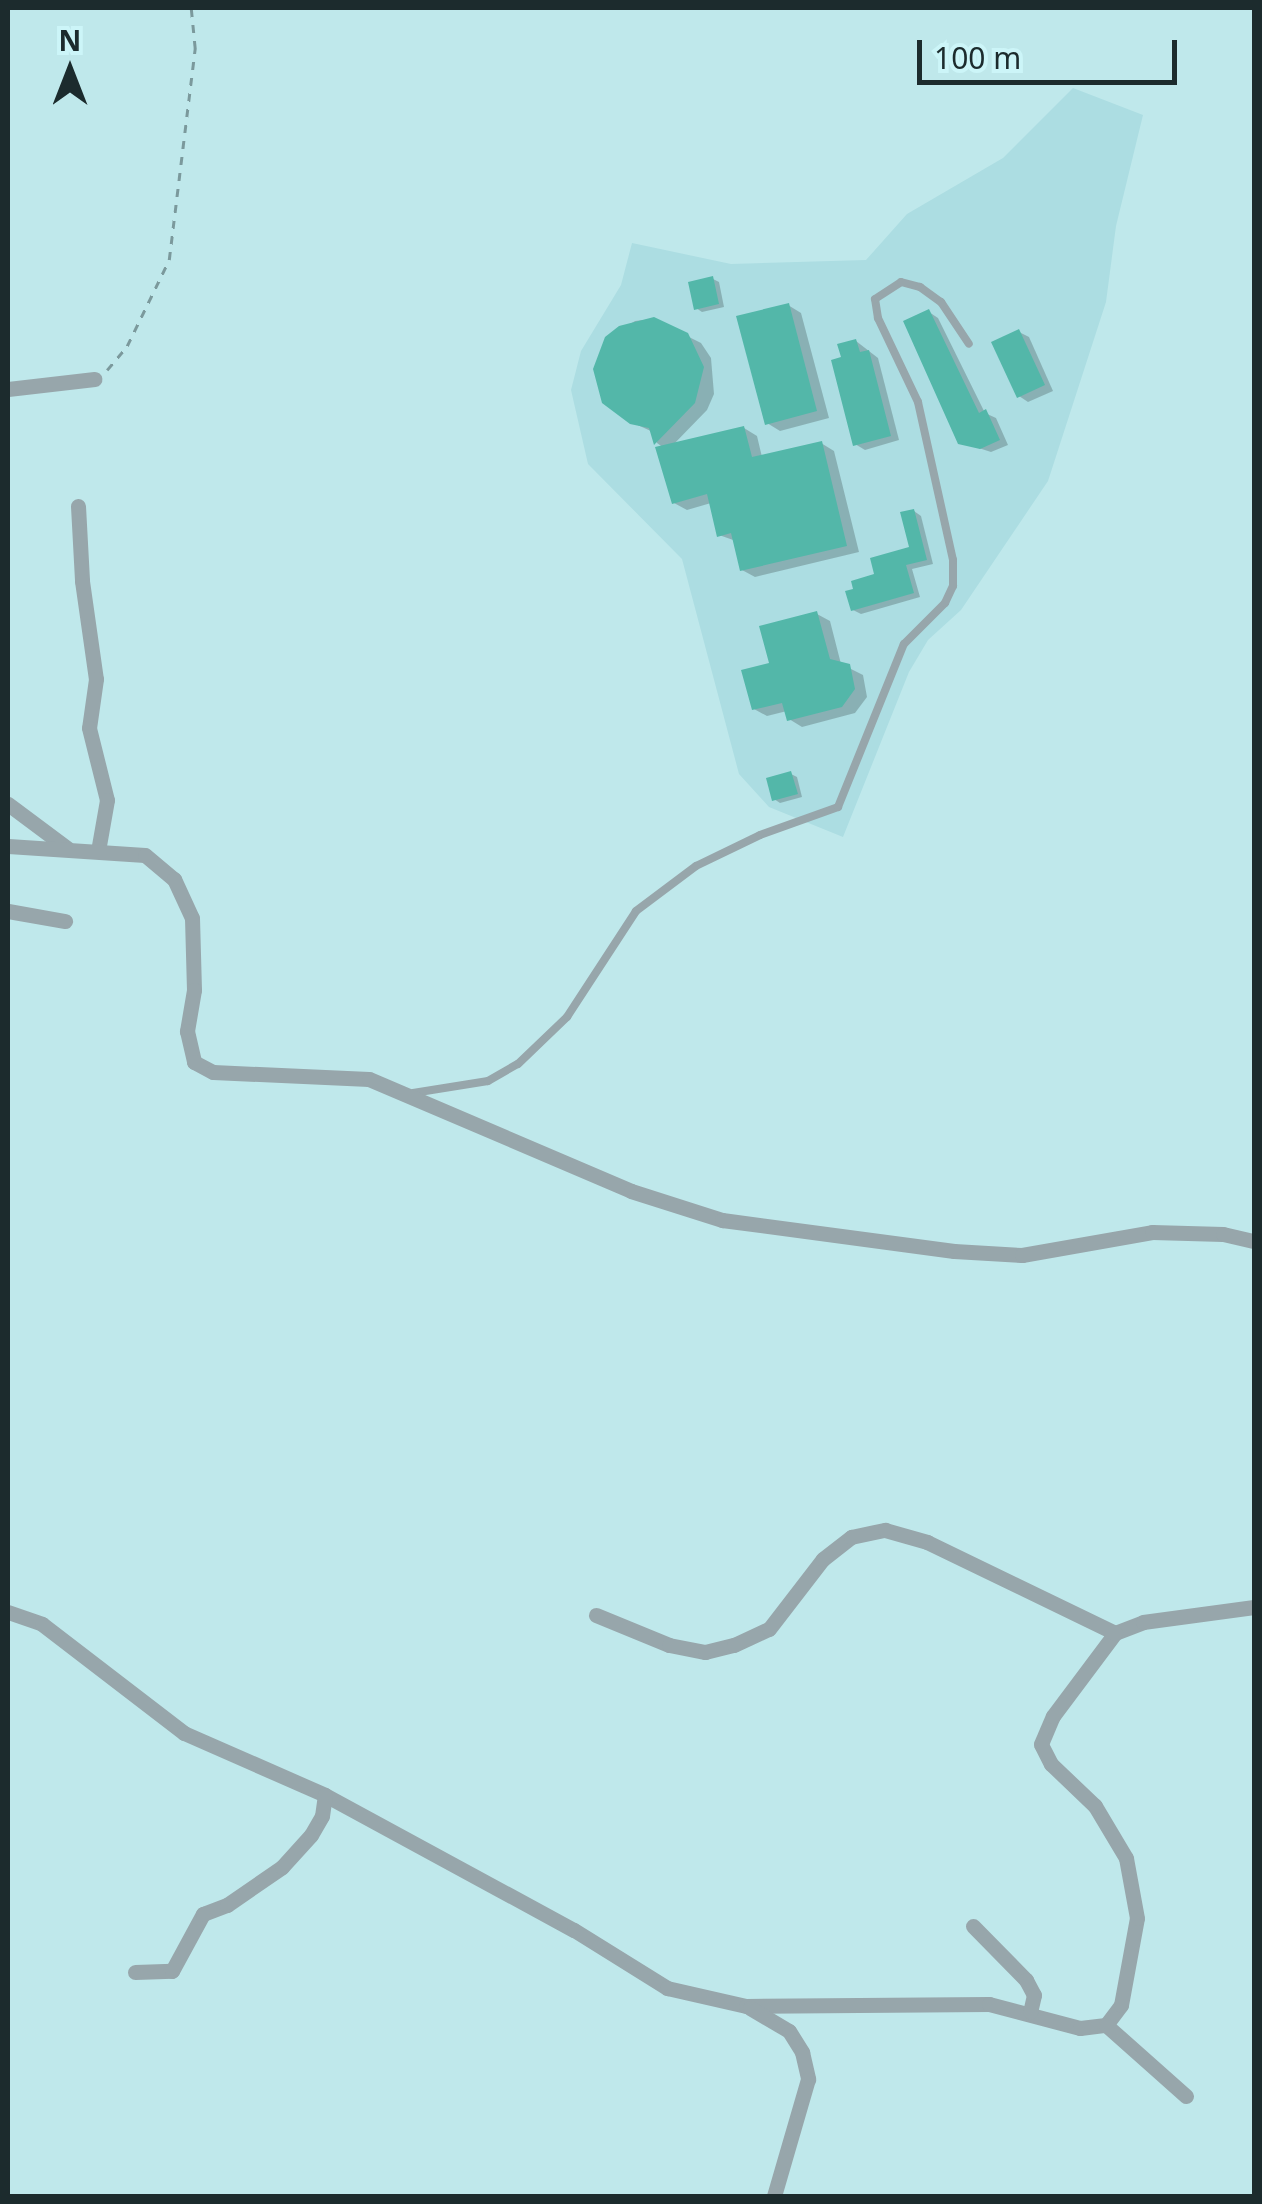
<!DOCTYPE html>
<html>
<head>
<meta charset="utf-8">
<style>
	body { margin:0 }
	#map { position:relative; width:1262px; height:2204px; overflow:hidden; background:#bfe8eb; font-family:"Noto Sans",sans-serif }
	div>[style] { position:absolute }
	.built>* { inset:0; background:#acdde2 }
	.shadow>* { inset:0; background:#0003 }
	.building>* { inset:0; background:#53b7a9 }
	.path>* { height:2.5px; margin-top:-1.25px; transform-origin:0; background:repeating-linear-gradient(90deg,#7b999c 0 8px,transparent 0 16px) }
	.service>* { height:8px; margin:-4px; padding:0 4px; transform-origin:4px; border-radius:4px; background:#97a6ab }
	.minor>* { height:15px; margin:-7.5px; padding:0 7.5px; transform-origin:7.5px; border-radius:7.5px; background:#97a6ab }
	span { translate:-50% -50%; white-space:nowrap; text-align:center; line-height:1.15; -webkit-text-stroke:8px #ccf5f8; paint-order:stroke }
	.frame { position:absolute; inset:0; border:10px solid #1c2b2d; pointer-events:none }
	.north { position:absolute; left:20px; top:20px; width:100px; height:100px; -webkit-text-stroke:8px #ccf5f8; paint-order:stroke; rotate:0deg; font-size:28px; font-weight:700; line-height:40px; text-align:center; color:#1c2b2d }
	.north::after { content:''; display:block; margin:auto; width:35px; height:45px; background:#1c2b2d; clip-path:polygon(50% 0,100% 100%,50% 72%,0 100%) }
	.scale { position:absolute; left:917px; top:40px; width:260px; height:45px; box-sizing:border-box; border:5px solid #1c2b2d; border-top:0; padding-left:12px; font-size:30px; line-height:35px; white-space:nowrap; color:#1c2b2d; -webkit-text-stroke:8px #ccf5f8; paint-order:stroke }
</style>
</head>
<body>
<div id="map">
	<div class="built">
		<div style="clip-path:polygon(1073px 88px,1143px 115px,1116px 226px,1106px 302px,1048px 481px,961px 610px,928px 640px,909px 672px,843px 837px,769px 807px,739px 774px,682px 559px,588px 464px,571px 390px,581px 351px,621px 285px,632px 243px,731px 264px,866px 260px,907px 214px,1003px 158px)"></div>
	</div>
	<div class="shadow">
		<div style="clip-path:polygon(713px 279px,719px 282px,724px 307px,702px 312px,696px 308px)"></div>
		<div style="clip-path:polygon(788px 305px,801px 313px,829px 418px,780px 431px,767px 423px)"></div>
		<div style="clip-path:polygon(929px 312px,938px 318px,985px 413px,996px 418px,1008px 445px,991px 452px,960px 442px)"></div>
		<div style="clip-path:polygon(653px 319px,701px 343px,711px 358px,714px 394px,707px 410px,672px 446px,744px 428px,757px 436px,762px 457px,821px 443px,834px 451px,859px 552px,755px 577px,742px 570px,736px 541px,719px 535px,711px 503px,687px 510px,674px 503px,664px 448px,657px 443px,653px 432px,631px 422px,607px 339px,635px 321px)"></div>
		<div style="clip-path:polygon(1019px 332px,1029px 337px,1053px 391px,1028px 402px,1019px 396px)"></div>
		<div style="clip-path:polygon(856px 341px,878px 358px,899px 440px,865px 450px,855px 444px,844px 359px)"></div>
		<div style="clip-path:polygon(914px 511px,921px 516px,933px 564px,912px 569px,920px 597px,861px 614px,853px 610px,877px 576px,912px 549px)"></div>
		<div style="clip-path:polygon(817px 614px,830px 621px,841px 664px,863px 675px,867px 697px,855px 713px,802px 727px,789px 719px,787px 711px,767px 716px,754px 709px,772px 665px)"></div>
		<div style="clip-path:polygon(791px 774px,797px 777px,802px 797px,780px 803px,774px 799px)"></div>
	</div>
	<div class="building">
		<div style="clip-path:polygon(713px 276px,719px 304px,694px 310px,688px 282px)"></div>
		<div style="clip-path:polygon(789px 303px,817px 411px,765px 425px,736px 316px)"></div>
		<div style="clip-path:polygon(929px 309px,979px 413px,986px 409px,1000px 440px,980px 449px,958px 444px,903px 321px)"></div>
		<div style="clip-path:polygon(654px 317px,688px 333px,704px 367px,695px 403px,654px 445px,649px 428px,630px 424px,602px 403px,593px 369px,605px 337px,619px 326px)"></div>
		<div style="clip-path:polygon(1019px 329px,1045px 385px,1017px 398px,991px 342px)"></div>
		<div style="clip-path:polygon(856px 339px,860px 352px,869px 350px,891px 436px,853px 446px,831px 360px,841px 357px,837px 344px)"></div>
		<div style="clip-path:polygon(744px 426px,752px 457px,822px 441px,847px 546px,740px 571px,731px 533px,717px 537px,707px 494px,672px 504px,655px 447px)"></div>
		<div style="clip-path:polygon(914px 509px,927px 560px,906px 565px,914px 593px,851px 611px,845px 591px,853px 589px,851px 581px,874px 574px,870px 558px,909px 547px,900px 512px)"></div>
		<div style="clip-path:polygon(817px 611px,830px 659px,850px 664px,855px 689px,842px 707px,787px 721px,782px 703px,752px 710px,741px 670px,769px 663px,759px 626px)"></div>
		<div style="clip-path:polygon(791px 771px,798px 794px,772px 801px,766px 778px)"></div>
	</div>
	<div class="path">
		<div style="left:107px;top:370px;width:31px;rotate:-50deg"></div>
		<div style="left:127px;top:346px;width:96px;rotate:-64deg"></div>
		<div style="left:169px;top:260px;width:213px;rotate:-83deg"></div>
		<div style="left:195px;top:49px;width:41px;rotate:-95.6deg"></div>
	</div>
	<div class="service">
		<div style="left:413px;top:1093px;width:76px;rotate:-9.1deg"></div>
		<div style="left:488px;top:1081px;width:34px;rotate:-30deg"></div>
		<div style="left:518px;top:1064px;width:68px;rotate:-43.8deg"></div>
		<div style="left:567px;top:1017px;width:126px;rotate:-56.9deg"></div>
		<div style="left:636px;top:911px;width:75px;rotate:-36.9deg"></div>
		<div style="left:696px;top:866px;width:71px;rotate:-25.8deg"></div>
		<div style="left:760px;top:835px;width:83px;rotate:-19.7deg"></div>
		<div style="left:838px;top:807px;width:176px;rotate:-68deg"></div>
		<div style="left:904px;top:644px;width:58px;rotate:-45deg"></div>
		<div style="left:945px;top:603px;width:19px;rotate:-65deg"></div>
		<div style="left:953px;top:586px;width:26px;rotate:-90deg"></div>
		<div style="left:953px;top:560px;width:162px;rotate:-102.5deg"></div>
		<div style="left:918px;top:402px;width:93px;rotate:-115.5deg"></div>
		<div style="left:878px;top:318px;width:19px;rotate:-99deg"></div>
		<div style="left:875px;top:299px;width:31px;rotate:-33deg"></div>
		<div style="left:901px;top:282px;width:20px;rotate:15deg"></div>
		<div style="left:920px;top:287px;width:26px;rotate:36deg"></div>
		<div style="left:941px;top:302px;width:50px;rotate:56.3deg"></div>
	</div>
	<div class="minor">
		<div style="left:8px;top:389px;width:87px;rotate:-6.6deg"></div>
		<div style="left:78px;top:506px;width:75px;rotate:86.9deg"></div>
		<div style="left:82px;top:581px;width:99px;rotate:81.9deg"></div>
		<div style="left:96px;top:679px;width:49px;rotate:98.1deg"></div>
		<div style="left:89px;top:728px;width:74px;rotate:76deg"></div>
		<div style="left:107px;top:800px;width:52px;rotate:100deg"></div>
		<div style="left:8px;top:804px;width:74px;rotate:36.7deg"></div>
		<div style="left:8px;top:846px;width:137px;rotate:3.8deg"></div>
		<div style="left:145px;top:855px;width:38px;rotate:40deg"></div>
		<div style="left:174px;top:879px;width:43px;rotate:65.2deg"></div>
		<div style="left:192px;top:918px;width:72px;rotate:88.4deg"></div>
		<div style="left:194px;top:990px;width:42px;rotate:99.7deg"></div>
		<div style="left:187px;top:1031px;width:32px;rotate:77deg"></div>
		<div style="left:194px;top:1062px;width:21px;rotate:28deg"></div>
		<div style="left:213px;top:1072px;width:156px;rotate:2.6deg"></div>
		<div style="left:369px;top:1079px;width:285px;rotate:23.1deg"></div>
		<div style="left:631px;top:1191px;width:96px;rotate:17.7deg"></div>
		<div style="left:722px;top:1220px;width:234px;rotate:7.6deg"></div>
		<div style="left:954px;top:1251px;width:68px;rotate:3.4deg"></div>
		<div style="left:1022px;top:1255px;width:132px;rotate:-10deg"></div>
		<div style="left:1152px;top:1232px;width:71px;rotate:1.6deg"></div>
		<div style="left:1223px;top:1234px;width:32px;rotate:13deg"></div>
		<div style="left:8px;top:911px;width:58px;rotate:10deg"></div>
		<div style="left:8px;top:1612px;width:36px;rotate:19deg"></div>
		<div style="left:42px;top:1624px;width:179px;rotate:37.5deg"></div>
		<div style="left:184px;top:1733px;width:154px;rotate:23.7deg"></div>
		<div style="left:325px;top:1795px;width:283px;rotate:28.5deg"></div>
		<div style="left:574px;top:1930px;width:110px;rotate:31.9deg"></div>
		<div style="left:667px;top:1988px;width:81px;rotate:12.8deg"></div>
		<div style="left:746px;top:2006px;width:243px;rotate:-0.5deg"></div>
		<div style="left:989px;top:2004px;width:94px;rotate:14.8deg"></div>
		<div style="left:1080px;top:2028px;width:26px;rotate:-7deg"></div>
		<div style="left:1106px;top:2025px;width:25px;rotate:-53deg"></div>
		<div style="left:1121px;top:2005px;width:88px;rotate:-79.6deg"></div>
		<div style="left:1137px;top:1918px;width:61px;rotate:-100.4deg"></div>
		<div style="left:1126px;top:1858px;width:61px;rotate:-120.8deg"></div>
		<div style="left:1095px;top:1806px;width:61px;rotate:-136.3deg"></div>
		<div style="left:1051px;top:1764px;width:22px;rotate:-117deg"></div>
		<div style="left:1041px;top:1744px;width:30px;rotate:-67deg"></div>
		<div style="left:1053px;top:1716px;width:104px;rotate:-53.2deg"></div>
		<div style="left:1115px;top:1633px;width:30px;rotate:-21deg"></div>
		<div style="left:1143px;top:1622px;width:112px;rotate:-7.7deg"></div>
		<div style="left:596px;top:1615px;width:79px;rotate:22.3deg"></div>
		<div style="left:669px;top:1645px;width:37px;rotate:11deg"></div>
		<div style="left:705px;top:1652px;width:30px;rotate:-14deg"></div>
		<div style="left:734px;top:1645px;width:38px;rotate:-25deg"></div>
		<div style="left:769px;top:1629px;width:88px;rotate:-52.4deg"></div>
		<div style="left:823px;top:1559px;width:36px;rotate:-38deg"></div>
		<div style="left:851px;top:1537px;width:35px;rotate:-12deg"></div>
		<div style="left:885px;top:1530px;width:44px;rotate:15.9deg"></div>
		<div style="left:927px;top:1542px;width:209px;rotate:25.8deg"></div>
		<div style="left:973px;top:1926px;width:76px;rotate:45.5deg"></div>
		<div style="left:1026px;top:1980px;width:17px;rotate:62deg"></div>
		<div style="left:1034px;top:1995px;width:17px;rotate:103deg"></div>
		<div style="left:135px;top:1972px;width:37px;rotate:-2deg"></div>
		<div style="left:172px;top:1971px;width:65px;rotate:-61.5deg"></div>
		<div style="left:203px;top:1914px;width:26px;rotate:-21deg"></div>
		<div style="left:227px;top:1905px;width:67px;rotate:-34.6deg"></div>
		<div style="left:282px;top:1867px;width:43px;rotate:-47.8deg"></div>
		<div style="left:311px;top:1835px;width:22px;rotate:-60deg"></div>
		<div style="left:322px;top:1816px;width:21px;rotate:-82deg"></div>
		<div style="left:750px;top:2008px;width:45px;rotate:30.5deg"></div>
		<div style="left:789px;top:2031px;width:25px;rotate:58deg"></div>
		<div style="left:802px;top:2052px;width:28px;rotate:77deg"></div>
		<div style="left:808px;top:2079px;width:122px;rotate:106.2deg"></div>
		<div style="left:1106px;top:2025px;width:107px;rotate:41.6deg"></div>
	</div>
	<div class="frame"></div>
	<div class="north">N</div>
	<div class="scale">100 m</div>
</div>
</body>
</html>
